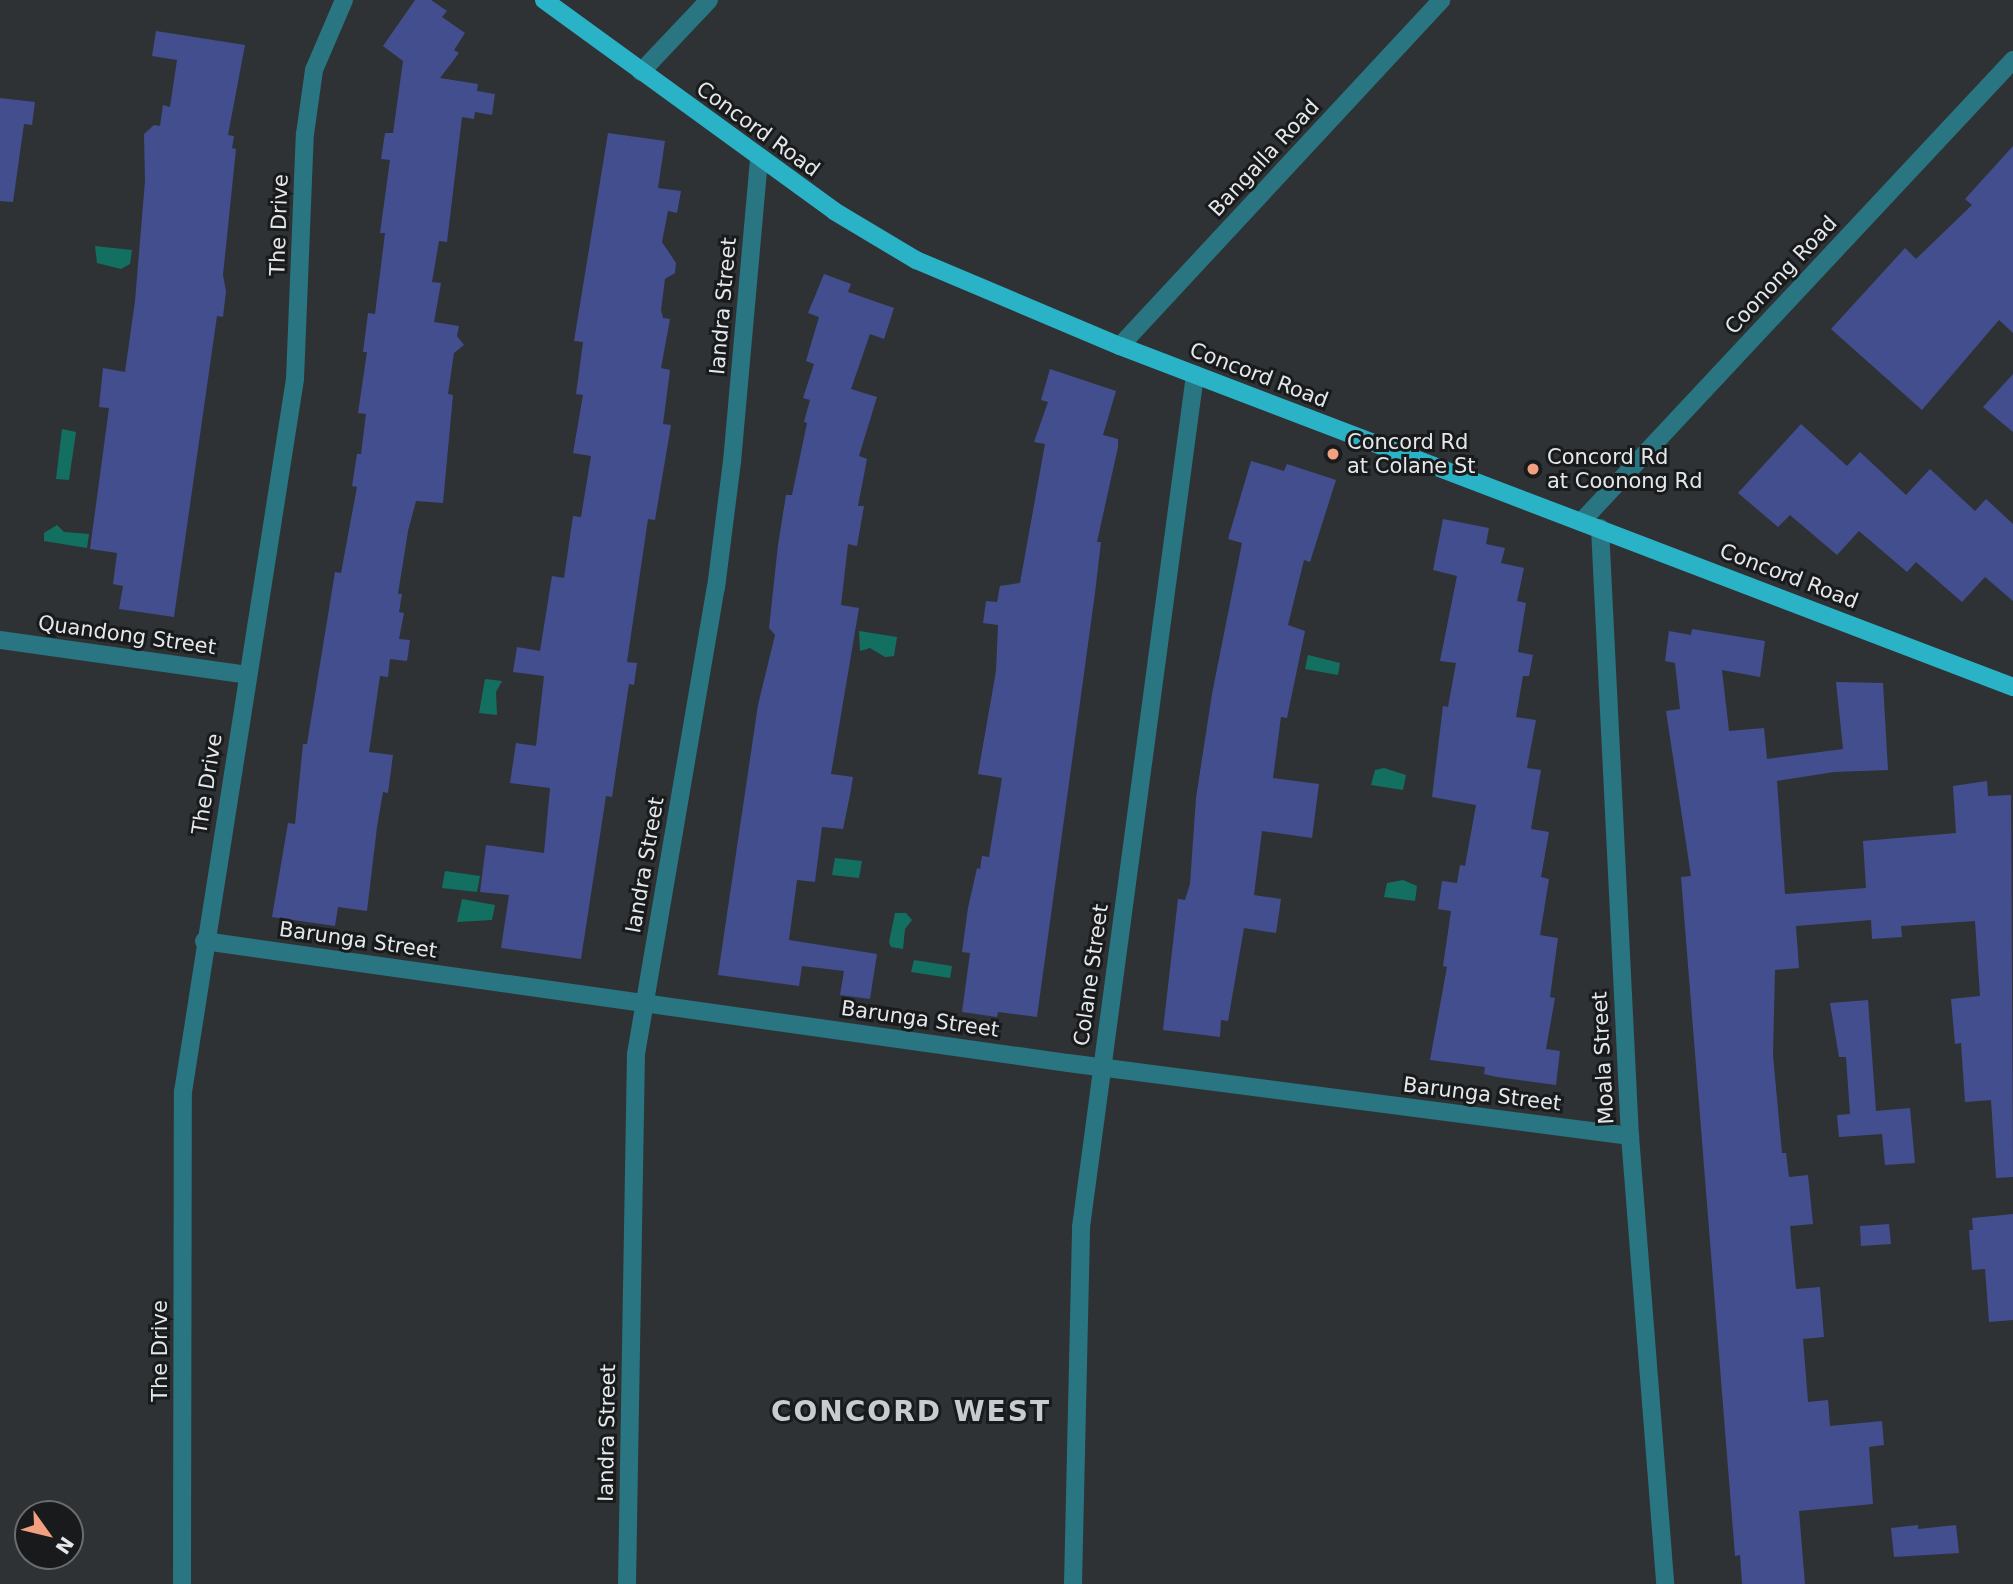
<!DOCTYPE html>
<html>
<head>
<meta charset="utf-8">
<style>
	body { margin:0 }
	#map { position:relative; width:2013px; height:1584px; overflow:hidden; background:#2e3235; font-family:"DejaVu Sans",sans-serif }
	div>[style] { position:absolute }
	.water>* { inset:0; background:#137060 }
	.building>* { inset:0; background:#434e8e }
	.minor>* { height:18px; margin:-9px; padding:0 9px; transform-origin:9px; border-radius:9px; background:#297581 }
	.primary>* { height:18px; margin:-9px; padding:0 9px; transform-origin:9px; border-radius:9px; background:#2ab2c6 }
	.dots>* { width:19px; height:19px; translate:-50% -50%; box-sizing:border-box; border:4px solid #181a1b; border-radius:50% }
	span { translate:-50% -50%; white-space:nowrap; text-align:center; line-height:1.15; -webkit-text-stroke:6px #181a1b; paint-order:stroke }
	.street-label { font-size:21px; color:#e5e8ea }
	.poi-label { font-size:21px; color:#e5e8ea }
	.left { translate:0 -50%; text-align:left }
	.district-label { font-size:28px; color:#c7ccd1; font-weight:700; letter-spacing:2px }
	.north { position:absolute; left:14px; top:1500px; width:70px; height:70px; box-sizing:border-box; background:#181a1b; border:2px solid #6a6c6e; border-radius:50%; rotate:124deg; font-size:19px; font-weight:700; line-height:28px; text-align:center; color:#e5e8ea }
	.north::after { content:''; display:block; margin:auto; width:24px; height:32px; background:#f2a080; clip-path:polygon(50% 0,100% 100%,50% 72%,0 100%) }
</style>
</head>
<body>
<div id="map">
	<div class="water">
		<div style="clip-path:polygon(95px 246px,132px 250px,130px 264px,121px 269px,97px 263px)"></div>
		<div style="clip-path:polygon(62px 429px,76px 432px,69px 480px,56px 479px)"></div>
		<div style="clip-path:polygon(57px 525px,64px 532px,89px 534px,87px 548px,44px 541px,44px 533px)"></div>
		<div style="clip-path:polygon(859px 631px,897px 637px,894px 656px,885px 657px,870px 648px,860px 651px)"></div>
		<div style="clip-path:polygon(1308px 655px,1340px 663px,1338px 675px,1305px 669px)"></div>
		<div style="clip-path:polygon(485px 679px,502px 681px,496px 692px,497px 715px,479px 713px)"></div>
		<div style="clip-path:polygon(1384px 768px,1406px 775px,1403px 790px,1371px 785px,1375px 770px)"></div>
		<div style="clip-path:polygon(835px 858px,862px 861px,859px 878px,832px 875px)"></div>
		<div style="clip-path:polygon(445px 871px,480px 876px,477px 892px,442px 888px)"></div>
		<div style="clip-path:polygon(1403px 880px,1417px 886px,1415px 901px,1384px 897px,1387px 883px)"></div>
		<div style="clip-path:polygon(462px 899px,495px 905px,492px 920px,457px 922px)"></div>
		<div style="clip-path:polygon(895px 913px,906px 913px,912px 920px,905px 929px,903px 949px,891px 947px,889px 942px)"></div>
		<div style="clip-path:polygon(914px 960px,952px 966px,950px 978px,911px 972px)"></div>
	</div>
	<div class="building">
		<div style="clip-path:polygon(415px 0,431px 0,447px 11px,442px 17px,465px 33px,454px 50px,459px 53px,440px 78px,478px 84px,477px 91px,495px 94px,492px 115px,475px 112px,474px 119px,462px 117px,447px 242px,439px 241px,432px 282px,441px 283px,434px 322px,459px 326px,457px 336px,464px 345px,454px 353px,448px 394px,453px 395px,443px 503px,416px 501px,408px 531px,398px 594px,402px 594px,399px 612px,404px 613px,399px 639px,410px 640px,407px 661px,390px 659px,388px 677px,380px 676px,369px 752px,393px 755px,388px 793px,383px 792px,377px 827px,367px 911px,338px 907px,335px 926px,272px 917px,288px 823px,295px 824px,303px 744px,307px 744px,335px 572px,341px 573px,357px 487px,352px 486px,357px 454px,361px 454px,366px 414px,358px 413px,367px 352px,363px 352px,368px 313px,375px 314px,385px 233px,380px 233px,390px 160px,381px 159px,385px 133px,393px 133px,403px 61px,383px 46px)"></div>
		<div style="clip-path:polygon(156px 31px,245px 45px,228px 135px,234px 136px,232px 148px,236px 149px,223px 275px,226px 291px,223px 317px,217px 316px,174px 617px,119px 609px,123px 586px,113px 584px,117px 553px,90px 549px,109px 408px,99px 407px,103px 368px,125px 372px,135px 301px,145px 181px,144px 134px,154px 125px,160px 126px,163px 105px,170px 107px,177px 60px,152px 56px)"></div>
		<div style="clip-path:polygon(0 98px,35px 102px,32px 125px,24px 124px,13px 202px,0 201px)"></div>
		<div style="clip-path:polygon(608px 133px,665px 141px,658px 188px,681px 191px,677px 213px,668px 211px,662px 242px,676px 263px,675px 273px,665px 279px,661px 310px,663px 318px,670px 319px,661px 368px,670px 370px,663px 424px,671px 425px,655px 520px,648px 519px,627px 662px,637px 663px,634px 685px,629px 684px,612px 797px,606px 796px,581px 959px,501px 948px,509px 895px,480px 892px,486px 845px,544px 853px,550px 788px,510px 783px,516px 743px,536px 746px,544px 676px,513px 672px,517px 647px,540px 651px,552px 576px,564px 578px,573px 516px,581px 517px,591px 456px,573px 453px,583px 395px,576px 394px,583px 342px,574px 341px)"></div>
		<div style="clip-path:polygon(2013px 146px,2013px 333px,1999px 320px,1922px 410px,1831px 329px,1905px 248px,1916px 259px,1972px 205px,1965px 199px)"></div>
		<div style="clip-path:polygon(824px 274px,851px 284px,848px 292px,894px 308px,884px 339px,870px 334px,851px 389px,877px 397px,859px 456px,867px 459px,858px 506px,864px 506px,857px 546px,848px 544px,841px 605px,859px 608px,831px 774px,853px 777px,850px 795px,843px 829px,822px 827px,815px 882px,797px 880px,789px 940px,877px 954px,870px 999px,840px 995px,844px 971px,802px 966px,799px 986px,718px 975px,758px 705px,775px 635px,769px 628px,778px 545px,786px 495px,792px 495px,807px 423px,804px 422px,810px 400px,803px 398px,814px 364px,806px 361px,819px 317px,808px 313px)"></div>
		<div style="clip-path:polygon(1050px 369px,1116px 391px,1103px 435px,1118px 439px,1118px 447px,1097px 542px,1101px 542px,1095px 593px,1037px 1017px,998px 1012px,997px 1017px,962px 1012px,970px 953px,962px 952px,968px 908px,977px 868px,980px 869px,982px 856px,989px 857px,1002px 778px,978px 774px,996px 671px,998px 625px,983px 623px,986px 601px,997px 602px,1000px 586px,1020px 583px,1045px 444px,1034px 442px,1048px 402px,1041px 400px)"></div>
		<div style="clip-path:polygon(2013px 374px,2013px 432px,1983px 407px)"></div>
		<div style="clip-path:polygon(1801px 424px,1847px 466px,1860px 452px,1906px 495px,1930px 469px,1975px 511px,1986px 499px,2013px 524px,2013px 601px,1985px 577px,1962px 602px,1916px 562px,1907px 572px,1859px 531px,1837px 555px,1790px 515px,1778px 527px,1738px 493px)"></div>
		<div style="clip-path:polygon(1251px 461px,1284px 471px,1287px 464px,1336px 480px,1310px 562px,1304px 560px,1288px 625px,1305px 631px,1287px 718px,1281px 717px,1273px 778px,1319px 784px,1312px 838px,1262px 831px,1254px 895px,1281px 899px,1276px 933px,1244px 928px,1228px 1021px,1221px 1020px,1220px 1037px,1163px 1030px,1178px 899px,1185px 900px,1190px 884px,1196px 798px,1212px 694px,1242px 543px,1228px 539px)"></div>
		<div style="clip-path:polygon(1443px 519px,1489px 528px,1486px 544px,1505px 548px,1501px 563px,1524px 568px,1517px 601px,1526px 603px,1518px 652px,1533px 655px,1529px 676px,1523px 676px,1516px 717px,1536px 720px,1527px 768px,1541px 770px,1531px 829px,1549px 832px,1541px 877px,1549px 879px,1540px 935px,1558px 938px,1550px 997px,1555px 998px,1546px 1049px,1560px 1051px,1556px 1085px,1497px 1077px,1484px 1074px,1485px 1067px,1430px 1060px,1447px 967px,1443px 966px,1451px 911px,1438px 909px,1442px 881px,1457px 883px,1460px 865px,1465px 866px,1476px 805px,1432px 797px,1443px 706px,1448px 707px,1456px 663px,1440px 661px,1457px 576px,1433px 570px)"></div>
		<div style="clip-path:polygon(1692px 629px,1765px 641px,1760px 677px,1722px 670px,1729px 731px,1764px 728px,1767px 759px,1843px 749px,1836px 682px,1883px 683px,1888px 770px,1834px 772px,1777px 781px,1785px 894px,1866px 888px,1863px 841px,1956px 833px,1953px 786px,1987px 781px,1988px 796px,2011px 795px,2013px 1177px,1996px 1178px,1991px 1100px,1965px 1102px,1961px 1043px,1955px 1044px,1951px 999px,1980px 996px,1975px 921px,1901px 926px,1902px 937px,1872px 939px,1871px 920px,1796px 926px,1799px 968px,1775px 970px,1773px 1055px,1782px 1153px,1786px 1153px,1789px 1177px,1808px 1175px,1813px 1224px,1790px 1226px,1796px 1289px,1820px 1287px,1824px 1337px,1803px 1339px,1808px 1402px,1828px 1400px,1830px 1426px,1882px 1421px,1884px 1445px,1869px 1447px,1873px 1504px,1799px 1511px,1805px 1584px,1742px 1584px,1740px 1555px,1735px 1556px,1681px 877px,1691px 876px,1666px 711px,1680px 709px,1675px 663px,1665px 661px,1669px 631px,1691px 635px)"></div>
		<div style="clip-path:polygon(1868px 1000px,1876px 1111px,1910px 1108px,1915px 1163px,1885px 1165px,1882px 1134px,1839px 1137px,1837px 1115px,1850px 1114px,1846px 1057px,1839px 1057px,1830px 1003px)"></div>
		<div style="clip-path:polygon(2013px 1214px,2013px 1320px,1989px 1322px,1985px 1269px,1972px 1270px,1969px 1230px,1973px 1230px,1972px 1218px)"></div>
		<div style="clip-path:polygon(1889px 1224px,1891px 1244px,1861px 1246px,1860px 1226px)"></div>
		<div style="clip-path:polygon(1918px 1525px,1918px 1529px,1956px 1525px,1959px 1553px,1894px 1557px,1891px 1528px)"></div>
	</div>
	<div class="minor">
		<div style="left:641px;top:72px;width:99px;rotate:-46.6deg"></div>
		<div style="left:1120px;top:346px;width:472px;rotate:-47.1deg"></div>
		<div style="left:1581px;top:522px;width:633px;rotate:-46.92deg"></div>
		<div style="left:1600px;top:528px;width:609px;rotate:87.18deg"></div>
		<div style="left:1630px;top:1136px;width:449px;rotate:85.5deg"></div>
		<div style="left:0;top:640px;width:250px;rotate:8deg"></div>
		<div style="left:204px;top:941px;width:873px;rotate:8.04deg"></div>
		<div style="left:1068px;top:1063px;width:567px;rotate:7.4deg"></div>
		<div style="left:182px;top:1584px;width:492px;rotate:-89.9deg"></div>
		<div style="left:183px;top:1092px;width:722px;rotate:-81.07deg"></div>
		<div style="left:295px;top:379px;width:245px;rotate:-87.7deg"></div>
		<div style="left:305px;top:134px;width:65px;rotate:-82deg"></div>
		<div style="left:314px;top:70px;width:76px;rotate:-66.8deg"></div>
		<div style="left:627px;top:1584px;width:530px;rotate:-89.03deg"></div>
		<div style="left:636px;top:1054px;width:473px;rotate:-80.3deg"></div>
		<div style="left:716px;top:588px;width:127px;rotate:-82.8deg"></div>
		<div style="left:732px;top:462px;width:305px;rotate:-84.9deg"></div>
		<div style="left:1073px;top:1584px;width:357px;rotate:-88.7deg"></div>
		<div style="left:1081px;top:1227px;width:860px;rotate:-82.38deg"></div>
	</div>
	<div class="primary">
		<div style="left:544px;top:0;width:359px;rotate:36deg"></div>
		<div style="left:834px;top:211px;width:96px;rotate:30.9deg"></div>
		<div style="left:916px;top:260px;width:221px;rotate:22.9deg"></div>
		<div style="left:1120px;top:346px;width:956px;rotate:20.9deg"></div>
	</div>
	<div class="dots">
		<div style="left:1333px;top:454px;background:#f2a080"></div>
		<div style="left:1533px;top:469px;background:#f2a080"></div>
	</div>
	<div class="street-label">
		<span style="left:758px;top:129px;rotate:36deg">Concord Road</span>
		<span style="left:1264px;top:158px;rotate:-47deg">Bangalla Road</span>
		<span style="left:279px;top:225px;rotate:-88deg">The Drive</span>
		<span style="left:1781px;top:275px;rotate:-47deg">Coonong Road</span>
		<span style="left:723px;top:306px;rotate:-85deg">Iandra Street</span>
		<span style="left:1259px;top:375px;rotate:21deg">Concord Road</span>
		<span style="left:1789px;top:576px;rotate:21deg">Concord Road</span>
		<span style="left:127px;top:635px;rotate:8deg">Quandong Street</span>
		<span style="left:207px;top:784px;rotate:-81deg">The Drive</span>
		<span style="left:645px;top:865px;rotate:-80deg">Iandra Street</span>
		<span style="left:358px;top:940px;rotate:8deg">Barunga Street</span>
		<span style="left:1091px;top:975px;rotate:-82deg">Colane Street</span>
		<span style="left:920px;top:1019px;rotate:8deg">Barunga Street</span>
		<span style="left:1603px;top:1058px;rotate:-93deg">Moala Street</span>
		<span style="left:1482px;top:1094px;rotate:7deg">Barunga Street</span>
		<span style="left:160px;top:1351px;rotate:-90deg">The Drive</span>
		<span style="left:607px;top:1433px;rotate:-89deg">Iandra Street</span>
	</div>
	<div class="poi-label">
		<span class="left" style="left:1347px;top:454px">Concord Rd<br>at Colane St</span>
		<span class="left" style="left:1547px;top:469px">Concord Rd<br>at Coonong Rd</span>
	</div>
	<div class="district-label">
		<span style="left:911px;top:1412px">CONCORD WEST</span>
	</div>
	<div class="north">N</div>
</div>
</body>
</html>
